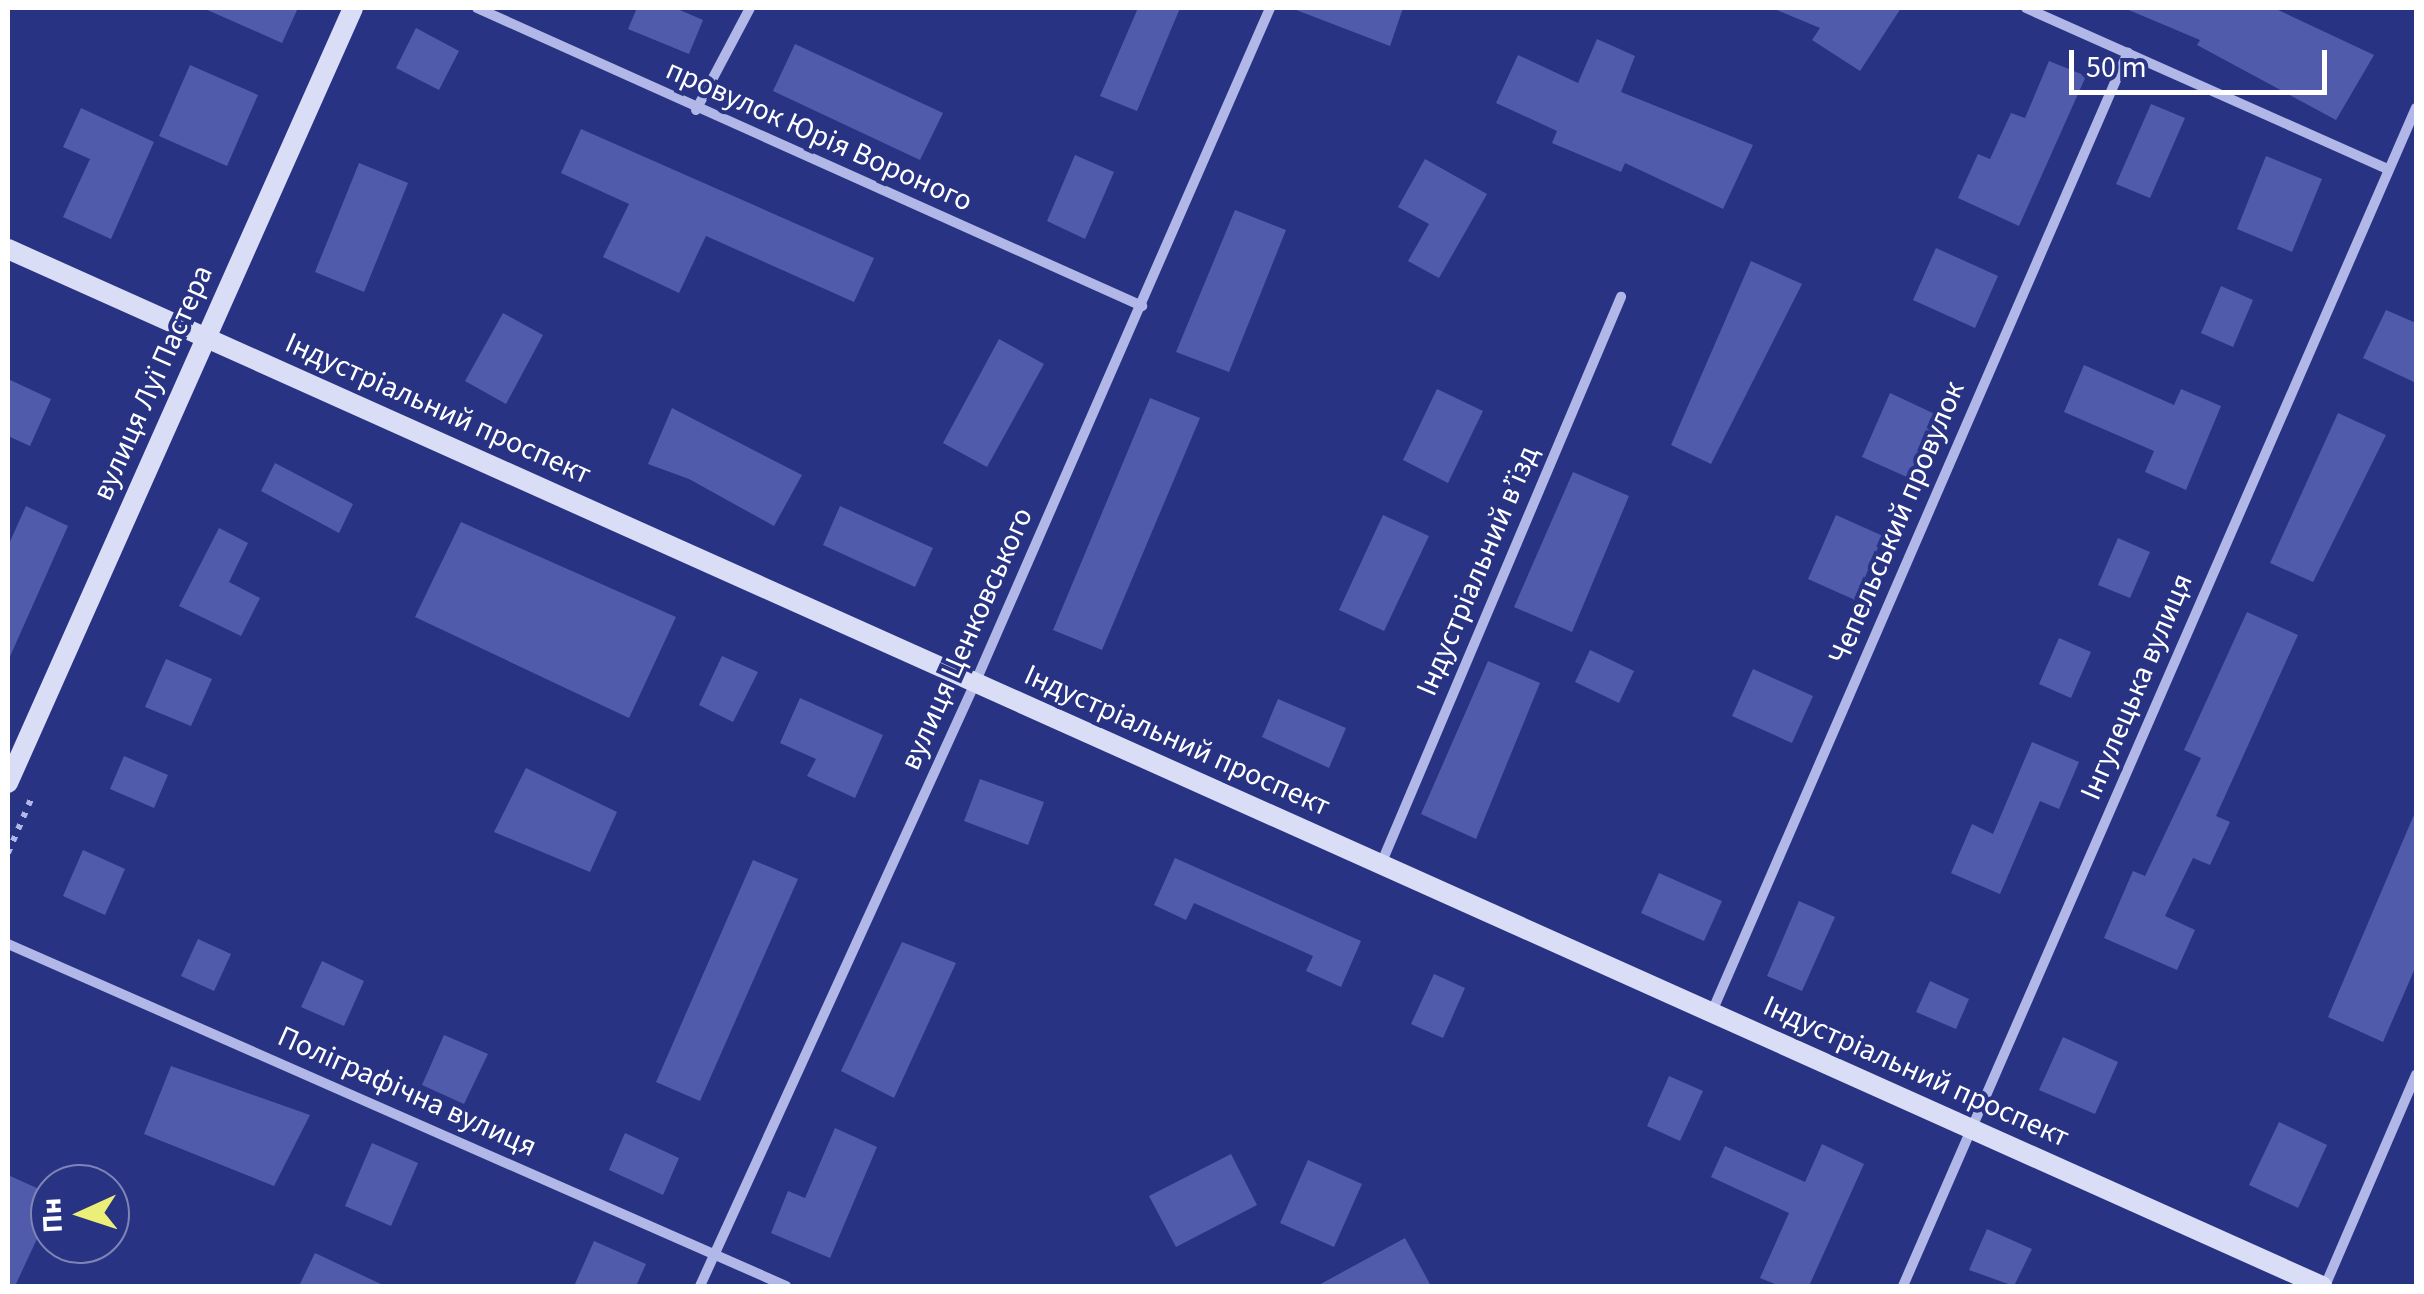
<!DOCTYPE html>
<html>
<head>
<meta charset="utf-8">
<style>
	body { margin:0 }
	#map { position:relative; width:2424px; height:1294px; overflow:hidden; background:#283383; font-family:"Source Sans 3",sans-serif }
	div>[style] { position:absolute }
	.building>* { inset:0; background:#505cab }
	.path>* { height:6px; margin-top:-3px; transform-origin:0; background:repeating-linear-gradient(90deg,#b1b8e7 0 5px,transparent 0 13px) }
	.street>* { height:10px; margin:-5px; padding:0 5px; transform-origin:5px; border-radius:5px; background:#b1b8e7 }
	.secondary>* { height:20px; margin:-10px; padding:0 10px; transform-origin:10px; border-radius:10px; background:#daddf6 }
	span { translate:-50% -50%; white-space:nowrap; text-align:center; line-height:1.15; -webkit-text-stroke:8px #283383; paint-order:stroke }
	.street-label { font-size:30px; color:#fff }
	.frame { position:absolute; inset:0; border:10px solid #fff; pointer-events:none }
	.north { position:absolute; left:30px; top:1164px; width:100px; height:100px; box-sizing:border-box; background:#283383; border:2px solid #7e85b5; border-radius:50%; rotate:267deg; font-size:28px; font-weight:700; line-height:40px; text-align:center; color:#fff }
	.north::after { content:''; display:block; margin:auto; width:35px; height:45px; background:#ebee77; clip-path:polygon(50% 0,100% 100%,50% 72%,0 100%) }
	.scale { position:absolute; left:2069px; top:50px; width:258px; height:45px; box-sizing:border-box; border:5px solid #fff; border-top:0; padding-left:12px; font-size:30px; line-height:35px; white-space:nowrap; color:#fff; -webkit-text-stroke:8px #283383; paint-order:stroke }
</style>
</head>
<body>
<div id="map">
	<div class="building">
		<div style="clip-path:polygon(203px 8px,298px 8px,282px 43px)"></div>
		<div style="clip-path:polygon(637px 8px,675px 8px,703px 20px,689px 54px,628px 29px)"></div>
		<div style="clip-path:polygon(1138px 8px,1180px 8px,1137px 111px,1100px 96px)"></div>
		<div style="clip-path:polygon(1291px 8px,1403px 8px,1390px 46px)"></div>
		<div style="clip-path:polygon(1772px 8px,1901px 8px,1860px 71px,1812px 40px,1820px 28px)"></div>
		<div style="clip-path:polygon(2124px 8px,2274px 8px,2374px 55px,2336px 120px,2197px 45px,2200px 40px)"></div>
		<div style="clip-path:polygon(416px 28px,459px 51px,439px 90px,396px 68px)"></div>
		<div style="clip-path:polygon(1597px 39px,1635px 56px,1621px 92px,1753px 145px,1723px 209px,1625px 163px,1621px 172px,1552px 143px,1557px 131px,1496px 103px,1518px 55px,1578px 83px)"></div>
		<div style="clip-path:polygon(795px 44px,943px 113px,920px 160px,773px 91px)"></div>
		<div style="clip-path:polygon(2049px 61px,2086px 76px,2019px 226px,1958px 198px,1978px 154px,1990px 159px,2011px 113px,2025px 118px)"></div>
		<div style="clip-path:polygon(190px 65px,258px 95px,227px 166px,159px 136px)"></div>
		<div style="clip-path:polygon(2151px 104px,2185px 118px,2150px 198px,2116px 184px)"></div>
		<div style="clip-path:polygon(81px 108px,154px 142px,111px 239px,63px 217px,90px 159px,63px 147px)"></div>
		<div style="clip-path:polygon(581px 129px,874px 258px,854px 302px,706px 236px,679px 293px,603px 257px,629px 204px,561px 173px)"></div>
		<div style="clip-path:polygon(1075px 155px,1114px 172px,1085px 239px,1047px 221px)"></div>
		<div style="clip-path:polygon(2266px 156px,2322px 179px,2292px 252px,2237px 229px)"></div>
		<div style="clip-path:polygon(1425px 159px,1487px 194px,1439px 278px,1408px 261px,1429px 224px,1398px 207px)"></div>
		<div style="clip-path:polygon(359px 163px,408px 183px,364px 292px,315px 272px)"></div>
		<div style="clip-path:polygon(1235px 210px,1286px 230px,1229px 372px,1176px 352px)"></div>
		<div style="clip-path:polygon(1936px 248px,1998px 276px,1975px 328px,1913px 300px)"></div>
		<div style="clip-path:polygon(1751px 261px,1802px 284px,1711px 464px,1671px 445px)"></div>
		<div style="clip-path:polygon(2221px 286px,2253px 300px,2233px 347px,2201px 333px)"></div>
		<div style="clip-path:polygon(2386px 310px,2416px 323px,2416px 383px,2363px 358px)"></div>
		<div style="clip-path:polygon(503px 313px,543px 335px,506px 404px,465px 381px)"></div>
		<div style="clip-path:polygon(999px 339px,1044px 364px,987px 467px,943px 443px)"></div>
		<div style="clip-path:polygon(2084px 365px,2174px 405px,2181px 389px,2221px 406px,2186px 490px,2145px 472px,2154px 451px,2064px 412px)"></div>
		<div style="clip-path:polygon(8px 379px,51px 399px,30px 446px,8px 436px)"></div>
		<div style="clip-path:polygon(1437px 389px,1483px 411px,1448px 483px,1403px 460px)"></div>
		<div style="clip-path:polygon(1890px 393px,1937px 415px,1909px 478px,1862px 457px)"></div>
		<div style="clip-path:polygon(1150px 398px,1200px 418px,1102px 650px,1053px 630px)"></div>
		<div style="clip-path:polygon(672px 408px,802px 475px,774px 526px,689px 479px,648px 464px)"></div>
		<div style="clip-path:polygon(2338px 413px,2386px 435px,2313px 582px,2270px 563px)"></div>
		<div style="clip-path:polygon(275px 463px,353px 504px,339px 533px,261px 491px)"></div>
		<div style="clip-path:polygon(1573px 472px,1629px 496px,1572px 632px,1514px 607px)"></div>
		<div style="clip-path:polygon(26px 506px,68px 526px,8px 661px,8px 546px)"></div>
		<div style="clip-path:polygon(840px 506px,933px 548px,915px 587px,823px 545px)"></div>
		<div style="clip-path:polygon(1383px 515px,1429px 536px,1384px 631px,1339px 610px)"></div>
		<div style="clip-path:polygon(1836px 515px,1883px 536px,1855px 600px,1808px 579px)"></div>
		<div style="clip-path:polygon(461px 522px,676px 617px,629px 718px,415px 617px)"></div>
		<div style="clip-path:polygon(219px 528px,248px 543px,229px 582px,260px 598px,241px 636px,179px 606px)"></div>
		<div style="clip-path:polygon(2118px 538px,2150px 552px,2130px 598px,2098px 585px)"></div>
		<div style="clip-path:polygon(2247px 612px,2298px 635px,2216px 816px,2230px 822px,2210px 865px,2193px 858px,2165px 916px,2195px 930px,2177px 970px,2104px 938px,2133px 871px,2145px 876px,2201px 758px,2184px 750px)"></div>
		<div style="clip-path:polygon(2059px 638px,2091px 652px,2071px 698px,2039px 684px)"></div>
		<div style="clip-path:polygon(1590px 650px,1634px 671px,1619px 703px,1575px 682px)"></div>
		<div style="clip-path:polygon(722px 656px,758px 672px,733px 722px,699px 705px)"></div>
		<div style="clip-path:polygon(166px 659px,212px 679px,191px 726px,145px 707px)"></div>
		<div style="clip-path:polygon(1488px 661px,1540px 683px,1476px 839px,1421px 814px)"></div>
		<div style="clip-path:polygon(1753px 669px,1813px 696px,1792px 743px,1732px 716px)"></div>
		<div style="clip-path:polygon(800px 698px,883px 735px,855px 798px,807px 776px,816px 759px,780px 743px)"></div>
		<div style="clip-path:polygon(1278px 699px,1346px 728px,1329px 768px,1262px 737px)"></div>
		<div style="clip-path:polygon(2032px 742px,2079px 762px,2059px 809px,2040px 801px,2000px 894px,1951px 873px,1972px 824px,1993px 834px)"></div>
		<div style="clip-path:polygon(124px 756px,168px 775px,154px 808px,110px 789px)"></div>
		<div style="clip-path:polygon(526px 768px,617px 812px,590px 872px,494px 832px)"></div>
		<div style="clip-path:polygon(980px 779px,1044px 802px,1028px 845px,964px 821px)"></div>
		<div style="clip-path:polygon(2416px 810px,2416px 966px,2383px 1042px,2328px 1017px)"></div>
		<div style="clip-path:polygon(83px 850px,125px 869px,105px 915px,63px 896px)"></div>
		<div style="clip-path:polygon(1175px 858px,1361px 941px,1341px 987px,1306px 971px,1313px 956px,1194px 903px,1186px 920px,1154px 905px)"></div>
		<div style="clip-path:polygon(753px 860px,798px 879px,700px 1101px,656px 1082px)"></div>
		<div style="clip-path:polygon(1659px 873px,1722px 901px,1704px 941px,1641px 913px)"></div>
		<div style="clip-path:polygon(1799px 901px,1835px 917px,1802px 991px,1767px 976px)"></div>
		<div style="clip-path:polygon(198px 939px,231px 954px,214px 991px,181px 976px)"></div>
		<div style="clip-path:polygon(902px 942px,956px 963px,894px 1098px,841px 1071px)"></div>
		<div style="clip-path:polygon(322px 961px,364px 981px,344px 1026px,301px 1007px)"></div>
		<div style="clip-path:polygon(1434px 974px,1465px 988px,1443px 1038px,1411px 1024px)"></div>
		<div style="clip-path:polygon(1930px 981px,1969px 999px,1956px 1029px,1916px 1012px)"></div>
		<div style="clip-path:polygon(444px 1035px,488px 1054px,464px 1104px,422px 1085px)"></div>
		<div style="clip-path:polygon(2063px 1037px,2118px 1062px,2095px 1114px,2039px 1090px)"></div>
		<div style="clip-path:polygon(171px 1066px,310px 1115px,274px 1186px,144px 1134px)"></div>
		<div style="clip-path:polygon(1669px 1076px,1703px 1091px,1680px 1141px,1647px 1126px)"></div>
		<div style="clip-path:polygon(2279px 1122px,2327px 1145px,2298px 1208px,2249px 1185px)"></div>
		<div style="clip-path:polygon(835px 1128px,877px 1147px,830px 1258px,771px 1233px,788px 1191px,805px 1198px)"></div>
		<div style="clip-path:polygon(625px 1133px,679px 1158px,663px 1195px,609px 1170px)"></div>
		<div style="clip-path:polygon(372px 1143px,418px 1163px,391px 1226px,345px 1206px)"></div>
		<div style="clip-path:polygon(1822px 1144px,1864px 1164px,1809px 1286px,1780px 1286px,1760px 1278px,1789px 1213px,1711px 1177px,1725px 1146px,1805px 1182px)"></div>
		<div style="clip-path:polygon(1231px 1154px,1257px 1205px,1176px 1247px,1149px 1196px)"></div>
		<div style="clip-path:polygon(1308px 1160px,1362px 1184px,1334px 1247px,1280px 1223px)"></div>
		<div style="clip-path:polygon(8px 1175px,50px 1194px,50px 1211px,15px 1286px,8px 1286px)"></div>
		<div style="clip-path:polygon(1987px 1229px,2032px 1249px,2014px 1286px,1969px 1270px)"></div>
		<div style="clip-path:polygon(1405px 1238px,1431px 1286px,1317px 1286px)"></div>
		<div style="clip-path:polygon(594px 1241px,646px 1264px,636px 1286px,574px 1286px)"></div>
		<div style="clip-path:polygon(315px 1253px,385px 1286px,299px 1286px)"></div>
	</div>
	<div class="path">
		<div style="left:8px;top:853px;width:59px;rotate:-66.9deg"></div>
	</div>
	<div class="street">
		<div style="left:477px;top:8px;width:729px;rotate:24.14deg"></div>
		<div style="left:2026px;top:8px;width:396px;rotate:24deg"></div>
		<div style="left:696px;top:110px;width:115px;rotate:-62.1deg"></div>
		<div style="left:1381px;top:864px;width:616px;rotate:-67.06deg"></div>
		<div style="left:8px;top:944px;width:850px;rotate:23.73deg"></div>
		<div style="left:1711px;top:1014px;width:1048px;rotate:-66.56deg"></div>
		<div style="left:700px;top:1286px;width:663px;rotate:-65.48deg"></div>
		<div style="left:975px;top:683px;width:737px;rotate:-66.39deg"></div>
		<div style="left:1903px;top:1286px;width:1285px;rotate:-66.47deg"></div>
		<div style="left:2325px;top:1286px;width:230px;rotate:-66.7deg"></div>
	</div>
	<div class="secondary">
		<div style="left:8px;top:249px;width:2536px;rotate:24.14deg"></div>
		<div style="left:8px;top:783px;width:848px;rotate:-66deg"></div>
	</div>
	<div class="street-label">
		<span style="left:819px;top:136px;rotate:24deg">провулок Юрія Вороного</span>
		<span style="left:153px;top:383px;rotate:-66deg">вулиця Луї Пастера</span>
		<span style="left:438px;top:409px;rotate:24deg">Індустріальний проспект</span>
		<span style="left:1897px;top:523px;rotate:-67deg">Чепельський провулок</span>
		<span style="left:1478px;top:571px;rotate:-67deg">Індустріальний в’їзд</span>
		<span style="left:967px;top:639px;rotate:-66deg">вулиця Ценковського</span>
		<span style="left:2137px;top:687px;rotate:-67deg">Інгулецька вулиця</span>
		<span style="left:1177px;top:741px;rotate:24deg">Індустріальний проспект</span>
		<span style="left:1916px;top:1072px;rotate:24deg">Індустріальний проспект</span>
		<span style="left:407px;top:1092px;rotate:24deg">Поліграфічна вулиця</span>
	</div>
	<div class="frame"></div>
	<div class="north">Пн</div>
	<div class="scale">50 m</div>
</div>
</body>
</html>
